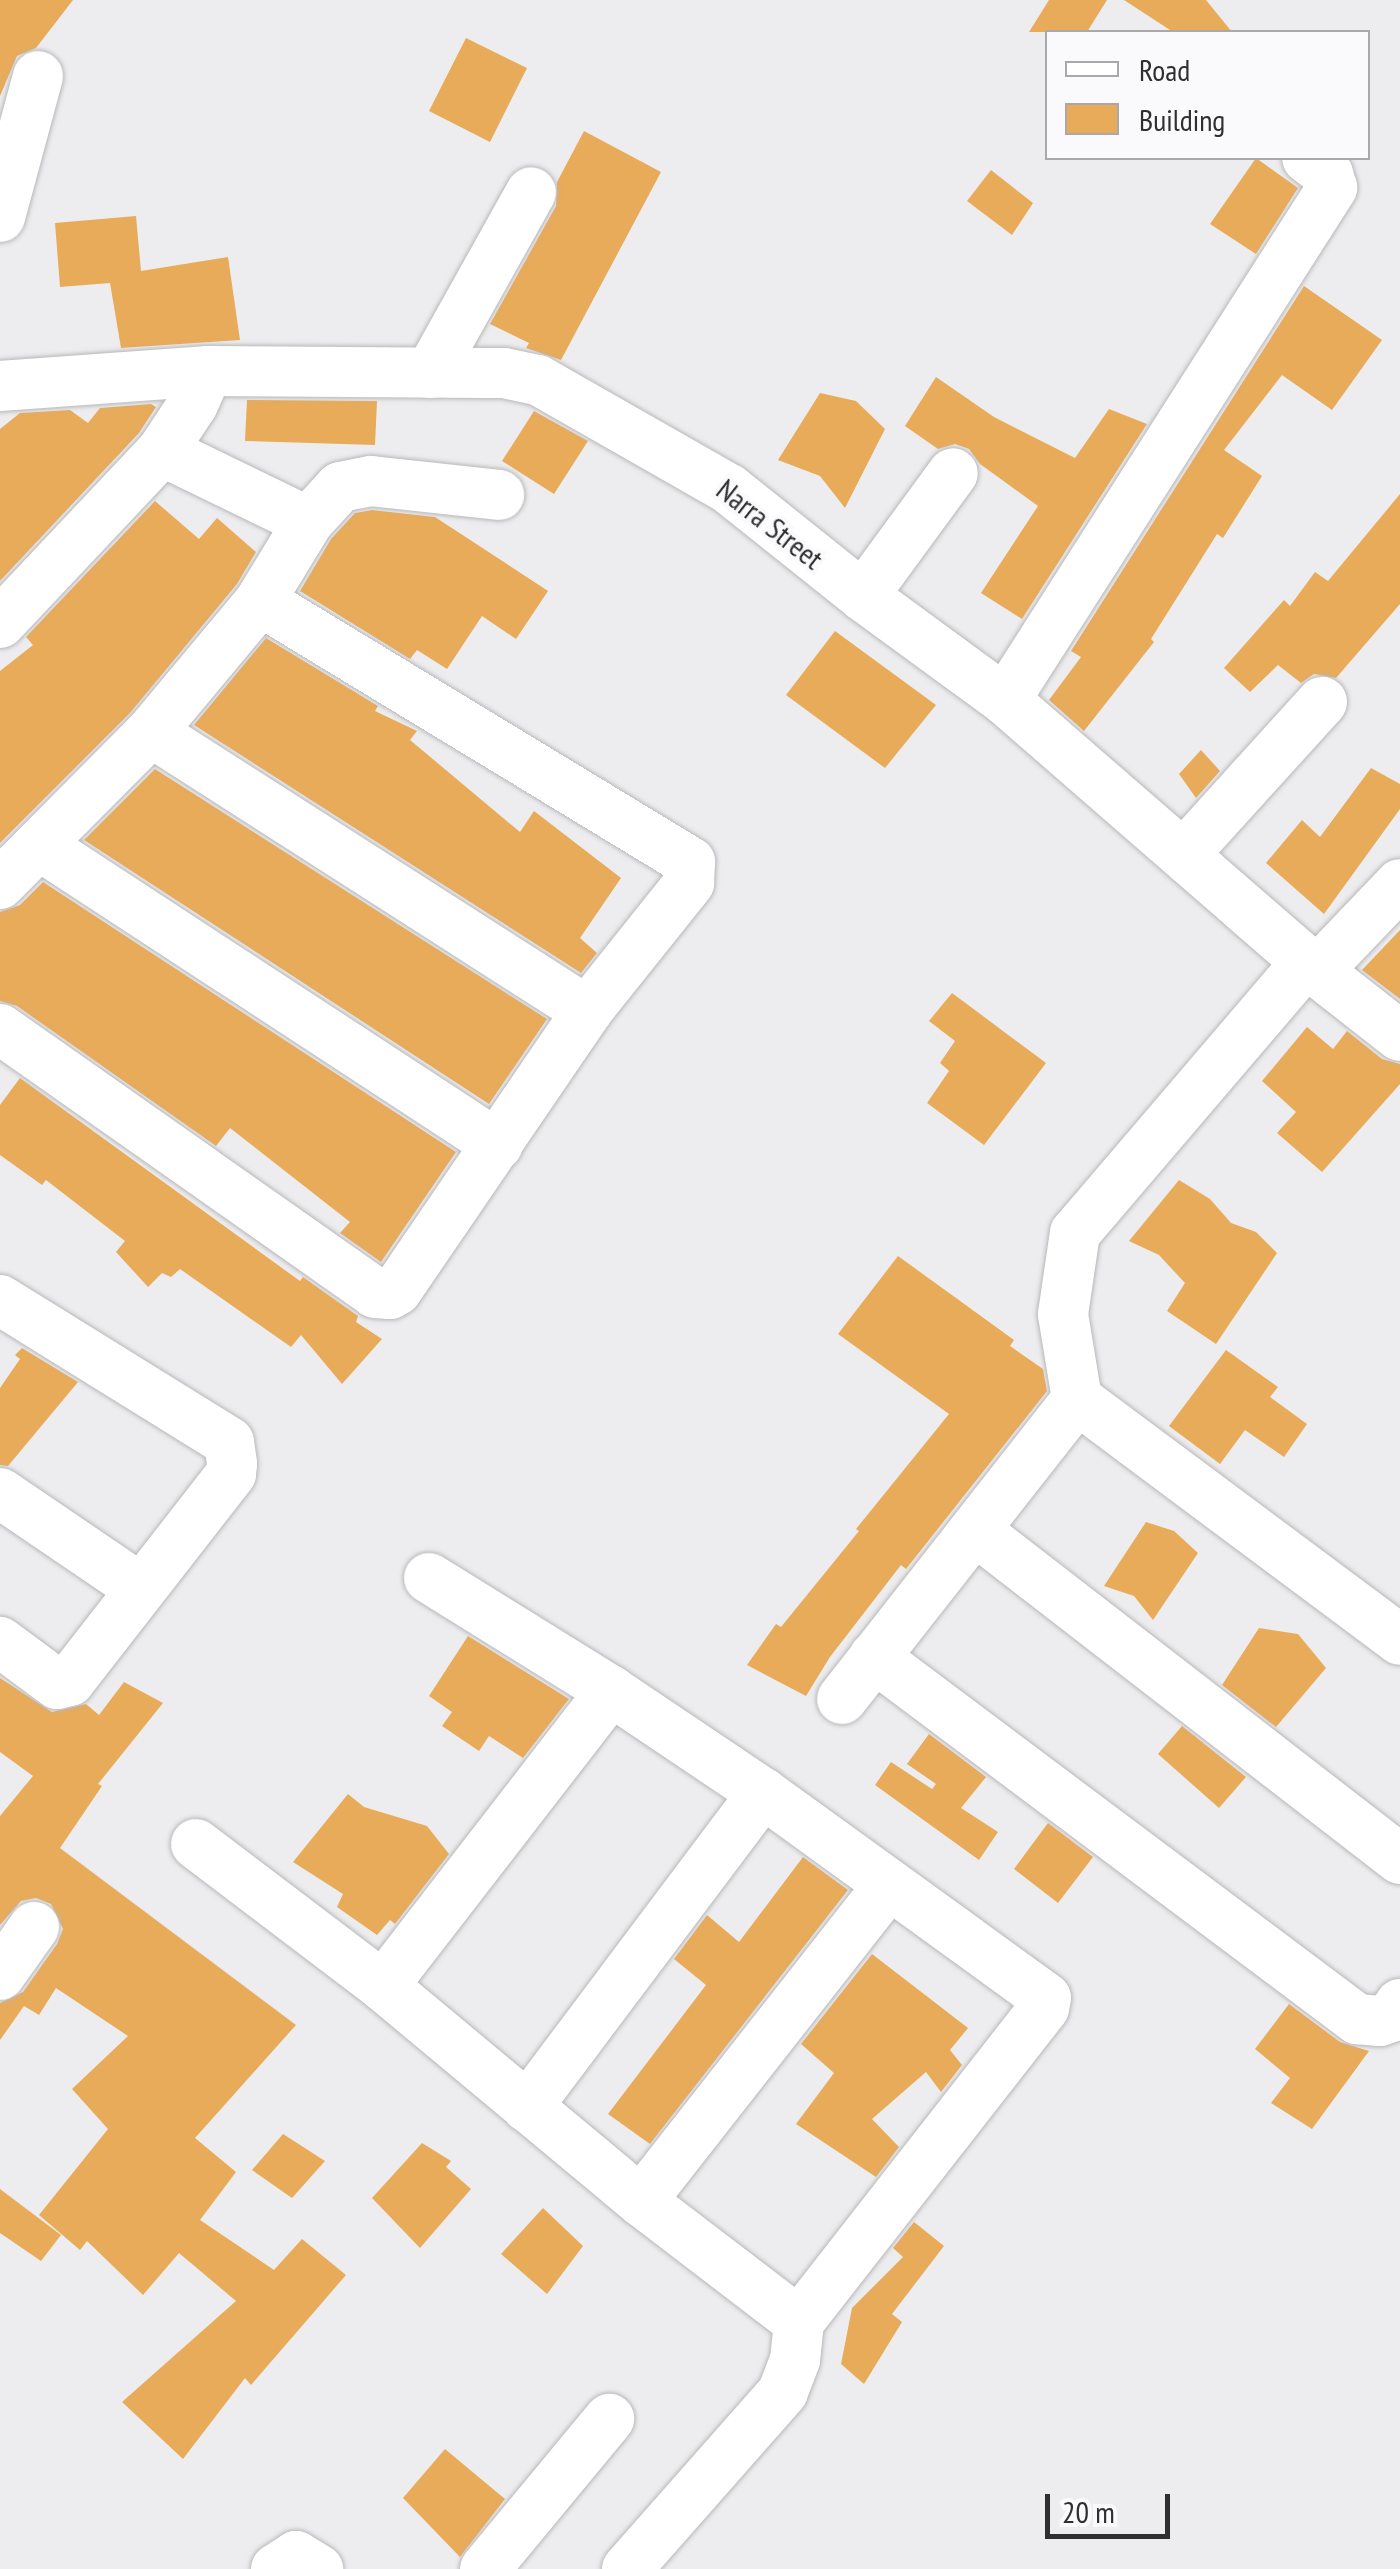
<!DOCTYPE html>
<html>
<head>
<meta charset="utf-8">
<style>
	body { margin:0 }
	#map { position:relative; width:1400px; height:2569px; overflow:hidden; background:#ededef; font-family:"PT Sans Narrow",sans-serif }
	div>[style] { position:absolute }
	.building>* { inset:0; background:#e8ab5a }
	.roads { filter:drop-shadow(0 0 2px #b8b8ba) drop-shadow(0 0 2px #b8b8ba) }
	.minor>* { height:50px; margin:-25px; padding:0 25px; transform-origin:25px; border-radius:25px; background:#fff }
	span { translate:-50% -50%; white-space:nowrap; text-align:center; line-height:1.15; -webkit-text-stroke:8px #fafafd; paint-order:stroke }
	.street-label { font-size:30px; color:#2f2f30 }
	.legend { position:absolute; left:1045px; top:30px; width:325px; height:130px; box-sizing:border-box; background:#fafafd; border:2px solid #a9a9ab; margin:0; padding:12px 18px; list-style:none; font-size:30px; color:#2f2f30 }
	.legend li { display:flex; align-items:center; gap:20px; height:50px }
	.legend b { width:50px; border:2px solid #a9a9ab }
	.scale { position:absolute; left:1045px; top:2494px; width:125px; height:45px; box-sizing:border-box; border:5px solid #2f2f30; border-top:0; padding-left:12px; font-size:30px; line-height:35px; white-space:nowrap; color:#2f2f30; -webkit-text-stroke:8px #fafafd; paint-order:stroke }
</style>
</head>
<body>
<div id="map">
	<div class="building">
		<div style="clip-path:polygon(0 0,73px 0,36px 48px,17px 56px,0 96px)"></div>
		<div style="clip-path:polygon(1049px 0,1107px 0,1087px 32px,1029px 32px)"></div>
		<div style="clip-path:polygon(1124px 0,1206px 0,1232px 32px,1173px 32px)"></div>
		<div style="clip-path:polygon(466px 38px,527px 68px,490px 142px,429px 111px)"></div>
		<div style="clip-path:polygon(584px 131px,661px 172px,561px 360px,526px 348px,529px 343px,490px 324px,556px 206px,557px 182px)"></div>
		<div style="clip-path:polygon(1256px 158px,1298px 188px,1256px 254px,1210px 224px)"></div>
		<div style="clip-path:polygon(991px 170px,1033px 203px,1012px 235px,967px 201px)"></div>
		<div style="clip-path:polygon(136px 216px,141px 271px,228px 257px,240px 340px,121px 348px,110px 283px,60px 287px,55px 223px)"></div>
		<div style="clip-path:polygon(1304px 286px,1382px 340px,1332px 410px,1282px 375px,1224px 450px,1262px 476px,1223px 538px,1217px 534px,1151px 639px,1154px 642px,1084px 731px,1049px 700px,1081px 657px,1071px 651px)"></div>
		<div style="clip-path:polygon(936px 377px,994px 417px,1075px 458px,1109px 409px,1147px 424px,1022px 619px,981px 593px,1038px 506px,980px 464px,969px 449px,955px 444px,938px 449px,905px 426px)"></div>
		<div style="clip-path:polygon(820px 393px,856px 401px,885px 429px,845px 508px,820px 476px,778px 460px)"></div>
		<div style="clip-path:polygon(247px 400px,377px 401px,375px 445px,245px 441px)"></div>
		<div style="clip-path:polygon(151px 404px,156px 407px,139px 433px,0 581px,0 429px,20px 413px,70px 410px,88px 423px,100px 408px)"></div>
		<div style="clip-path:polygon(534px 411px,588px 441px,554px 494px,502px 461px)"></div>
		<div style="clip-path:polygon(1400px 494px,1400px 604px,1336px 678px,1314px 674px,1301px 683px,1278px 665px,1250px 692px,1224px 668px,1284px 600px,1290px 606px,1315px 572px,1328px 581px)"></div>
		<div style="clip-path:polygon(155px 501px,199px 539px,217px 518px,256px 552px,237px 584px,130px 713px,0 843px,0 671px,33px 645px,26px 637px)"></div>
		<div style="clip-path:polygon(372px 510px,435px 517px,548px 591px,516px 639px,482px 616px,447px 669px,417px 650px,410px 659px,300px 591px,331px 539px,355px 513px)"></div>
		<div style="clip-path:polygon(835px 631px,936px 705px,885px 768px,786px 695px)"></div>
		<div style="clip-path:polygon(266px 638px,378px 706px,375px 711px,417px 731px,410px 740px,520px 832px,534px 811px,621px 878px,580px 938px,597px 953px,581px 973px,194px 725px)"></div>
		<div style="clip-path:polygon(1201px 750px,1220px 771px,1196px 798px,1179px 774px)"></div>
		<div style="clip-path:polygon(1371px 768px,1400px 784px,1400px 809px,1324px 914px,1266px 863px,1302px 820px,1320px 837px)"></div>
		<div style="clip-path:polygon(155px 769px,547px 1019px,489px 1104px,84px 840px)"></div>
		<div style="clip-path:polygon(43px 882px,456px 1152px,381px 1262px,340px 1233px,350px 1222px,230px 1128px,216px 1146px,17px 1006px,0 1001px,0 912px,20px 905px)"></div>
		<div style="clip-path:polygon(1400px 930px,1400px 999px,1362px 970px)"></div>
		<div style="clip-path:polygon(952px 993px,1046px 1063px,984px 1145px,927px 1103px,949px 1071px,940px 1063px,955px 1041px,929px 1021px)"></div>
		<div style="clip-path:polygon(1307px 1027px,1333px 1049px,1347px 1031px,1382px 1059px,1400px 1064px,1400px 1084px,1322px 1172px,1277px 1133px,1296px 1112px,1262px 1081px)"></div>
		<div style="clip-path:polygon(20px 1078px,300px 1281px,303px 1277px,358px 1316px,356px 1322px,382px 1339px,342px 1384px,301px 1335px,291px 1347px,180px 1269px,171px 1277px,162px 1273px,148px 1287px,116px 1252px,125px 1241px,46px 1180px,42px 1185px,0 1155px,0 1105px)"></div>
		<div style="clip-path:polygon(1179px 1180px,1210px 1199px,1231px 1223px,1256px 1232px,1277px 1253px,1216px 1344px,1167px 1311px,1185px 1283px,1159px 1255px,1129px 1241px)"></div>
		<div style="clip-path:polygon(898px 1256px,1014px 1340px,1010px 1346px,1043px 1369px,1047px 1391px,906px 1569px,901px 1565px,830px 1657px,806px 1696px,747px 1665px,776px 1624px,781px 1627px,859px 1531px,856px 1529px,949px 1414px,838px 1334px)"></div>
		<div style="clip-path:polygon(22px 1348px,78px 1382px,8px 1466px,0 1465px,0 1388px,20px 1359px,15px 1355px)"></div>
		<div style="clip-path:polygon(1226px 1350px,1278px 1387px,1270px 1397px,1307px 1424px,1284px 1457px,1245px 1430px,1220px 1464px,1169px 1426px)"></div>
		<div style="clip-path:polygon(1146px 1522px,1174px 1531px,1198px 1553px,1153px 1620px,1134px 1596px,1104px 1586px)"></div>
		<div style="clip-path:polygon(1259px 1628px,1298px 1634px,1326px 1668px,1276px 1727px,1222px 1685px)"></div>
		<div style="clip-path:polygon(468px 1636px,569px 1699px,523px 1758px,489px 1736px,479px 1751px,442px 1726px,452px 1712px,429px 1696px)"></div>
		<div style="clip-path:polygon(0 1678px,52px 1712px,86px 1704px,99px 1715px,124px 1682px,163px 1703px,98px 1784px,102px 1786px,60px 1848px,296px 2025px,195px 2138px,236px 2172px,200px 2220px,274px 2270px,302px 2239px,346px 2275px,251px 2385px,245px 2378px,183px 2459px,122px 2402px,236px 2301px,179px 2253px,143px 2295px,87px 2241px,80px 2250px,39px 2215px,108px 2129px,72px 2089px,128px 2036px,56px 1988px,39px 2015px,24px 2006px,0 2040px,0 2003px,23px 1992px,57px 1944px,63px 1929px,51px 1904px,36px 1898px,21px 1901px,0 1925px,0 1816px,33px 1776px,0 1752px)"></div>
		<div style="clip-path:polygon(1182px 1726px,1246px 1777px,1219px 1808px,1158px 1754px)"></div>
		<div style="clip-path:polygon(929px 1734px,986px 1777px,961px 1808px,998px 1832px,979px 1860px,875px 1785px,891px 1762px,932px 1789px,936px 1784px,907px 1764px)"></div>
		<div style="clip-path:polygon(348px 1794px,364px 1807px,427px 1826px,449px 1854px,395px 1924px,390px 1920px,377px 1935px,337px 1907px,343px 1894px,293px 1862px)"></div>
		<div style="clip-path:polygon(1048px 1823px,1093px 1857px,1058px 1903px,1014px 1869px)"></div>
		<div style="clip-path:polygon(803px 1857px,848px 1890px,650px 2144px,608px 2114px,706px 1985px,674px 1959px,707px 1915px,739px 1942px)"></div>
		<div style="clip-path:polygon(872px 1954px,968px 2028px,950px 2050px,962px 2065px,941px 2092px,926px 2072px,872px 2119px,899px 2147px,876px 2177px,796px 2124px,834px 2073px,801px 2044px)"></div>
		<div style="clip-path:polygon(1289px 2004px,1340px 2042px,1369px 2051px,1312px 2129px,1271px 2103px,1290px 2078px,1255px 2049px)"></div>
		<div style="clip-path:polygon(283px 2134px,325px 2161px,292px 2198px,252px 2170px)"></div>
		<div style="clip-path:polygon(422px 2143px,451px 2161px,446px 2167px,471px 2189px,420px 2248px,372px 2198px)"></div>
		<div style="clip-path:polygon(0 2189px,61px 2235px,41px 2261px,0 2233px)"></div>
		<div style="clip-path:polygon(543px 2208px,583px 2246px,547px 2294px,501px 2254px)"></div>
		<div style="clip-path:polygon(914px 2222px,944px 2246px,892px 2314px,902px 2322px,864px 2384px,841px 2364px,852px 2308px,903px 2257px,893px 2248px)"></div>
		<div style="clip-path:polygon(445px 2449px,505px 2499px,460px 2557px,403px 2498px)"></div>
	</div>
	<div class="roads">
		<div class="minor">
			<div style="left:0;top:217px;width:146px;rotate:-74.9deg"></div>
			<div style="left:430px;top:373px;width:207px;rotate:-60.8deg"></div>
			<div style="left:0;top:386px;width:209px;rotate:-4.1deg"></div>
			<div style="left:208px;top:371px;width:296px;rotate:0.4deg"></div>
			<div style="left:504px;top:373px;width:35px;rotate:12deg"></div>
			<div style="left:538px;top:380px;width:220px;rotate:29.7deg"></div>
			<div style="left:729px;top:489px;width:171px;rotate:38.6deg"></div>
			<div style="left:863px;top:596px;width:176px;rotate:36.2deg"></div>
			<div style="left:1005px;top:700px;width:413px;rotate:41deg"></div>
			<div style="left:1317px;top:971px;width:105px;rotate:38.1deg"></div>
			<div style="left:162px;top:451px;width:162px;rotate:25.9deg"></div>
			<div style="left:863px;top:596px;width:152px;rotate:-53.8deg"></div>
			<div style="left:0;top:623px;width:236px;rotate:-46.7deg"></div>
			<div style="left:162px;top:451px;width:56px;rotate:-56.6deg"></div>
			<div style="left:193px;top:404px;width:36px;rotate:-66deg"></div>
			<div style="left:1005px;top:700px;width:608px;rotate:-57.43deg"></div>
			<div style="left:1332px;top:188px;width:15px;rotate:-106deg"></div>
			<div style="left:1328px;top:174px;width:26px;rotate:-143deg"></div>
			<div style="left:151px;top:732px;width:518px;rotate:32.62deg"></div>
			<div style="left:39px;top:845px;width:548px;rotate:33.17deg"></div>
			<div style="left:1185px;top:853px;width:204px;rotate:-47.8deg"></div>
			<div style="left:0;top:884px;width:214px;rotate:-45.2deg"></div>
			<div style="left:151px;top:732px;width:170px;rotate:-50.2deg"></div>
			<div style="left:260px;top:601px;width:92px;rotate:-58.7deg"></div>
			<div style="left:308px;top:522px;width:47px;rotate:-47.6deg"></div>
			<div style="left:340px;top:487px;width:32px;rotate:-11deg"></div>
			<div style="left:371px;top:481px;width:129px;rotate:6.2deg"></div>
			<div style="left:1317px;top:971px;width:120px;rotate:-46.3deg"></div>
			<div style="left:0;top:1029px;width:459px;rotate:35.1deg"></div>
			<div style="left:375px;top:1293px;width:15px;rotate:4deg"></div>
			<div style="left:390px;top:1294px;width:8px;rotate:-30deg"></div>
			<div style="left:397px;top:1290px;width:338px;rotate:-55.7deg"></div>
			<div style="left:587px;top:1011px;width:164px;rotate:-51.4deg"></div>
			<div style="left:689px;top:883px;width:21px;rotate:-87deg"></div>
			<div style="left:690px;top:862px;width:503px;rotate:-148.74deg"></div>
			<div style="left:0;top:1300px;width:269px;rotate:31.8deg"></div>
			<div style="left:229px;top:1442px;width:22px;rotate:82deg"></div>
			<div style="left:232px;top:1464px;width:10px;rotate:96deg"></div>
			<div style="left:231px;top:1474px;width:262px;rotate:127.9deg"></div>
			<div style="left:70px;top:1681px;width:13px;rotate:167deg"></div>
			<div style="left:57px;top:1684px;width:71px;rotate:-143.6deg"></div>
			<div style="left:1077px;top:1399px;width:403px;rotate:36.7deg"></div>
			<div style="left:0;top:1493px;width:169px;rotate:34.2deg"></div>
			<div style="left:976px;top:1531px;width:536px;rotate:37.72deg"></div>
			<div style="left:429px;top:1578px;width:214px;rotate:31.8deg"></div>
			<div style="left:611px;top:1691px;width:183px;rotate:33.9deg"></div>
			<div style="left:763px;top:1793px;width:349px;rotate:35.9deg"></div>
			<div style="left:1046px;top:1998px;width:10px;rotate:101deg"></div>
			<div style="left:1044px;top:2008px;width:398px;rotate:128deg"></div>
			<div style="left:799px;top:2322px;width:38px;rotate:96deg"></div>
			<div style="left:795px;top:2360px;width:34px;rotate:111deg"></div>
			<div style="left:783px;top:2392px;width:236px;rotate:131.4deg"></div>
			<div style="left:874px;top:1657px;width:604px;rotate:36.85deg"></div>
			<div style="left:1357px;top:2019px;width:23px;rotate:5deg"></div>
			<div style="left:1380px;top:2021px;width:12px;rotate:-20deg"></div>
			<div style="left:1391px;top:2017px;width:16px;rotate:-55deg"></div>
			<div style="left:842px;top:1699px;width:381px;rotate:-51.9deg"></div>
			<div style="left:1077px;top:1399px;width:86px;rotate:-99.4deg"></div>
			<div style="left:1063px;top:1314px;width:82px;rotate:-81.6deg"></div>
			<div style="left:1075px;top:1233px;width:358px;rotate:-49.5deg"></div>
			<div style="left:196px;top:1844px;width:235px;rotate:37.2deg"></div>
			<div style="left:383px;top:1986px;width:336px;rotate:39.8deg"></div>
			<div style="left:641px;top:2201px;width:199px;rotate:37.4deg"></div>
			<div style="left:0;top:1975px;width:59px;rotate:-54.7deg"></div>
			<div style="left:383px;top:1986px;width:373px;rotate:-52.3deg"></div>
			<div style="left:527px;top:2107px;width:393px;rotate:-53.1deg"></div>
			<div style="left:641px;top:2201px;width:402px;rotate:-51.9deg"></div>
			<div style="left:276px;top:2569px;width:24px;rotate:-33deg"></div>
			<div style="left:296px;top:2556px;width:26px;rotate:31deg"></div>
			<div style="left:485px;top:2569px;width:195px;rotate:-50.4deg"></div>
		</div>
	</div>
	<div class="street-label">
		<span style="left:770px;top:524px;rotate:38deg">Narra Street</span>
	</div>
	<ul class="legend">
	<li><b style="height:12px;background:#fff"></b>Road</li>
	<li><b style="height:28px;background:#e8ab5a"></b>Building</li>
	</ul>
	<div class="scale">20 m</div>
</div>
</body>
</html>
